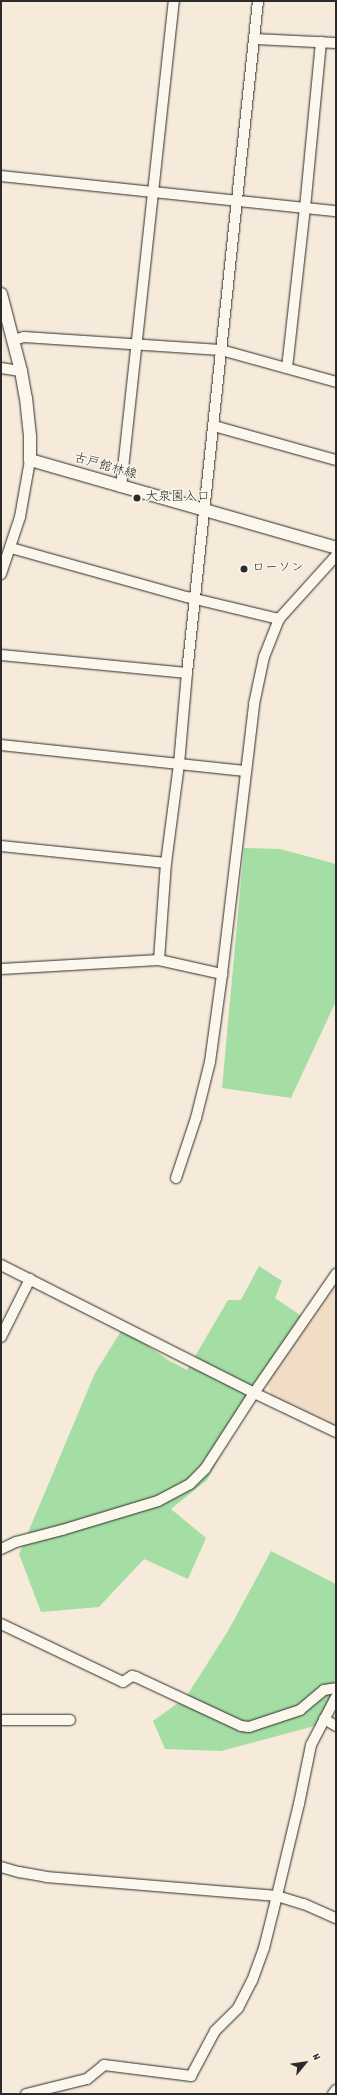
<!DOCTYPE html>
<html>
<head>
<meta charset="utf-8">
<style>
	body { margin:0 }
	#map { position:relative; width:337px; height:2095px; overflow:hidden; background:#f6ebda; font-family:Dekko,"Klee One",sans-serif }
	div>[style] { position:absolute }
	.built>* { inset:0; background:#f1ddc5 }
	.green>* { inset:0; background:#a4dea4 }
	.roads { filter:drop-shadow(0 0 1px #2b2b2b) drop-shadow(0 0 1px #2b2b2b) }
	.minor>* { height:10px; margin:-5px; padding:0 5px; transform-origin:5px; border-radius:5px; background:#fbf7ec }
	.major>* { height:12px; margin:-6px; padding:0 6px; transform-origin:6px; border-radius:6px; background:#fbf7ec }
	.dots>* { width:11px; height:11px; translate:-50% -50%; box-sizing:border-box; border:2px solid #fbf7ec; border-radius:50% }
	span { translate:-50% -50%; white-space:nowrap; text-align:center; line-height:1.15; -webkit-text-stroke:3px #fbf7ec; paint-order:stroke }
	.street-label { font-size:13px; color:#2b2b2b }
	.poi-label { font-size:13px; color:#2b2b2b }
	.left { translate:0 -50%; text-align:left }
	.frame { position:absolute; inset:0; border:2px solid #2b2b2b; pointer-events:none }
	.north { position:absolute; left:285px; top:2043px; width:40px; height:40px; -webkit-text-stroke:3px #fbf7ec; paint-order:stroke; rotate:61deg; font-size:11px; font-weight:700; line-height:16px; text-align:center; color:#2b2b2b }
	.north::after { content:''; display:block; margin:auto; width:14px; height:18px; background:#2b2b2b; clip-path:polygon(50% 0,100% 100%,50% 72%,0 100%) }
</style>
</head>
<body>
<div id="map">
	<div class="built">
		<div style="clip-path:polygon(336px 1276px,336px 1427px,271px 1396px,267px 1381px)"></div>
	</div>
	<div class="green">
		<div style="clip-path:polygon(244px 848px,280px 849px,336px 864px,336px 1001px,291px 1098px,222px 1088px)"></div>
		<div style="clip-path:polygon(259px 1266px,282px 1281px,275px 1298px,303px 1317px,261px 1380px,207px 1480px,171px 1509px,206px 1538px,188px 1579px,144px 1559px,99px 1607px,41px 1612px,19px 1554px,95px 1373px,123px 1328px,168px 1360px,187px 1370px,228px 1300px,241px 1300px)"></div>
		<div style="clip-path:polygon(271px 1551px,336px 1584px,336px 1708px,322px 1724px,221px 1751px,165px 1749px,153px 1721px,186px 1697px,228px 1631px)"></div>
	</div>
	<div class="roads">
		<div class="minor">
			<div style="left:255px;top:39px;width:81px;rotate:2.8deg"></div>
			<div style="left:1px;top:176px;width:337px;rotate:6deg"></div>
			<div style="left:13px;top:340px;width:11px;rotate:-15deg"></div>
			<div style="left:24px;top:337px;width:197px;rotate:3.8deg"></div>
			<div style="left:221px;top:350px;width:119px;rotate:15.5deg"></div>
			<div style="left:1px;top:368px;width:20px;rotate:9deg"></div>
			<div style="left:287px;top:368px;width:161px;rotate:-83.6deg"></div>
			<div style="left:305px;top:208px;width:167px;rotate:-84.5deg"></div>
			<div style="left:214px;top:426px;width:127px;rotate:15.6deg"></div>
			<div style="left:121px;top:487px;width:489px;rotate:-83.8deg"></div>
			<div style="left:11px;top:548px;width:183px;rotate:15.6deg"></div>
			<div style="left:187px;top:597px;width:95px;rotate:13.4deg"></div>
			<div style="left:1px;top:574px;width:60px;rotate:-71.6deg"></div>
			<div style="left:20px;top:517px;width:58px;rotate:-80deg"></div>
			<div style="left:1px;top:655px;width:187px;rotate:5.5deg"></div>
			<div style="left:1px;top:745px;width:245px;rotate:6.1deg"></div>
			<div style="left:1px;top:846px;width:166px;rotate:5.9deg"></div>
			<div style="left:159px;top:960px;width:97px;rotate:-85.9deg"></div>
			<div style="left:166px;top:863px;width:100px;rotate:-82.5deg"></div>
			<div style="left:179px;top:764px;width:91px;rotate:-85deg"></div>
			<div style="left:187px;top:673px;width:676px;rotate:-83.97deg"></div>
			<div style="left:1px;top:969px;width:158px;rotate:-3.3deg"></div>
			<div style="left:159px;top:960px;width:65px;rotate:12.5deg"></div>
			<div style="left:176px;top:1178px;width:63px;rotate:-71.6deg"></div>
			<div style="left:196px;top:1118px;width:58px;rotate:-76deg"></div>
			<div style="left:210px;top:1062px;width:89px;rotate:-82.2deg"></div>
			<div style="left:222px;top:974px;width:272px;rotate:-83.2deg"></div>
			<div style="left:254px;top:704px;width:48px;rotate:-78deg"></div>
			<div style="left:264px;top:657px;width:41px;rotate:-68.5deg"></div>
			<div style="left:279px;top:619px;width:85px;rotate:-47.9deg"></div>
			<div style="left:1px;top:1265px;width:284px;rotate:26.8deg"></div>
			<div style="left:254px;top:1393px;width:91px;rotate:25.4deg"></div>
			<div style="left:1px;top:1337px;width:65px;rotate:-63.4deg"></div>
			<div style="left:1px;top:1549px;width:17px;rotate:-25deg"></div>
			<div style="left:16px;top:1542px;width:48px;rotate:-14.6deg"></div>
			<div style="left:62px;top:1530px;width:100px;rotate:-16.8deg"></div>
			<div style="left:158px;top:1501px;width:36px;rotate:-28deg"></div>
			<div style="left:190px;top:1484px;width:21px;rotate:-45deg"></div>
			<div style="left:205px;top:1469px;width:90px;rotate:-57.2deg"></div>
			<div style="left:254px;top:1393px;width:145px;rotate:-55.4deg"></div>
			<div style="left:1px;top:1624px;width:135px;rotate:25.4deg"></div>
			<div style="left:123px;top:1682px;width:11px;rotate:-34deg"></div>
			<div style="left:132px;top:1676px;width:4px;rotate:14deg"></div>
			<div style="left:136px;top:1677px;width:116px;rotate:25deg"></div>
			<div style="left:241px;top:1726px;width:8px;rotate:7deg"></div>
			<div style="left:249px;top:1727px;width:54px;rotate:-18.4deg"></div>
			<div style="left:300px;top:1710px;width:31px;rotate:-40deg"></div>
			<div style="left:324px;top:1690px;width:12px;rotate:-9deg"></div>
			<div style="left:324px;top:1719px;width:14px;rotate:30deg"></div>
			<div style="left:1px;top:1720px;width:69px"></div>
			<div style="left:1px;top:1867px;width:19px;rotate:16deg"></div>
			<div style="left:19px;top:1872px;width:27px;rotate:10deg"></div>
			<div style="left:46px;top:1877px;width:232px;rotate:4.7deg"></div>
			<div style="left:277px;top:1896px;width:28px;rotate:17deg"></div>
			<div style="left:304px;top:1904px;width:35px;rotate:24deg"></div>
			<div style="left:26px;top:2094px;width:63px;rotate:-13.8deg"></div>
			<div style="left:87px;top:2079px;width:22px;rotate:-39deg"></div>
			<div style="left:104px;top:2065px;width:88px;rotate:7.2deg"></div>
			<div style="left:191px;top:2076px;width:51px;rotate:-61.9deg"></div>
			<div style="left:215px;top:2031px;width:33px;rotate:-45deg"></div>
			<div style="left:238px;top:2008px;width:30px;rotate:-63deg"></div>
			<div style="left:252px;top:1981px;width:35px;rotate:-70deg"></div>
			<div style="left:264px;top:1948px;width:37px;rotate:-76deg"></div>
			<div style="left:273px;top:1912px;width:111px;rotate:-76.5deg"></div>
			<div style="left:299px;top:1804px;width:60px;rotate:-78.5deg"></div>
			<div style="left:311px;top:1745px;width:54px;rotate:-62.5deg"></div>
			<div style="left:333px;top:2094px;width:5px;rotate:-53deg"></div>
		</div>
		<div class="major">
			<div style="left:1px;top:294px;width:80px;rotate:75.4deg"></div>
			<div style="left:21px;top:371px;width:27px;rotate:80deg"></div>
			<div style="left:26px;top:398px;width:38px;rotate:84deg"></div>
			<div style="left:30px;top:436px;width:24px;rotate:90deg"></div>
			<div style="left:30px;top:460px;width:318px;rotate:16deg"></div>
		</div>
	</div>
	<div class="dots">
		<div style="left:137px;top:498px;background:#2b2b2b"></div>
		<div style="left:244px;top:569px;background:#2b2b2b"></div>
	</div>
	<div class="street-label">
		<span style="left:105px;top:468px;rotate:16deg">古戸館林線</span>
	</div>
	<div class="poi-label">
		<span class="left" style="left:145px;top:498px">大泉園入口</span>
		<span class="left" style="left:252px;top:569px">ローソン</span>
	</div>
	<div class="frame"></div>
	<div class="north">N</div>
</div>
</body>
</html>
